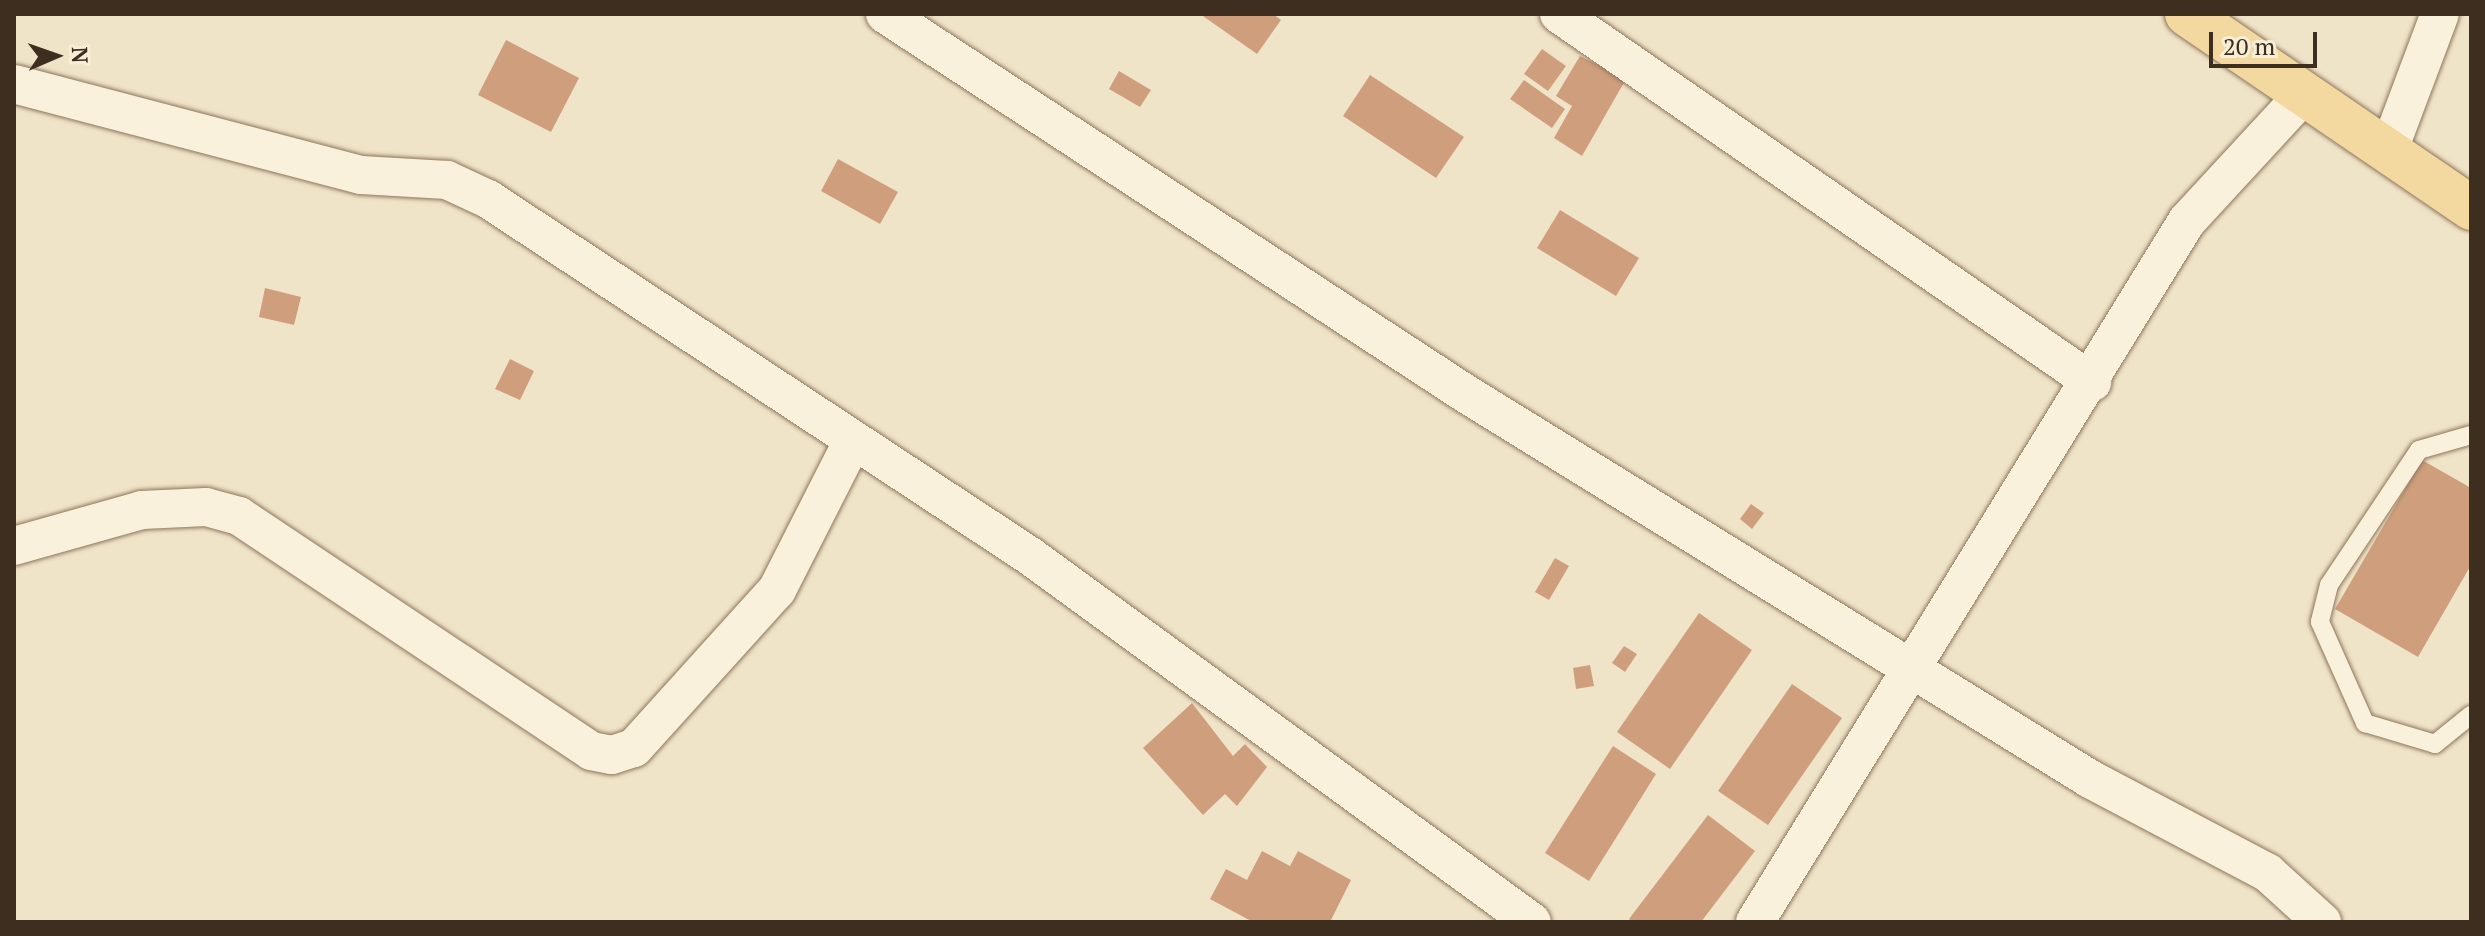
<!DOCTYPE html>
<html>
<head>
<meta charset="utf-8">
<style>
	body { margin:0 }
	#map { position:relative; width:2485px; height:936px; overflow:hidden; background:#f0e4c8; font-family:"PT Serif",serif }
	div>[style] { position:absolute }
	.building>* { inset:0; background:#cf9f7d }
	.roads { filter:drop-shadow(0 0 2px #8d765c) drop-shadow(0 0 2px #8d765c) }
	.lane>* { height:18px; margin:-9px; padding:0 9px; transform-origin:9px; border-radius:9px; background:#faf1dc }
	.street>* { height:38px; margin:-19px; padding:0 19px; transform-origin:19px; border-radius:19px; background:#faf1dc }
	.primary>* { height:44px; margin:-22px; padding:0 22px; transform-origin:22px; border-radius:22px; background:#f3d9a0 }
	span { translate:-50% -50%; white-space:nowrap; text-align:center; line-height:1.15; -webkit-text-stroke:6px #f7eed8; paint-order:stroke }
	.frame { position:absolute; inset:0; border:16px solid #3d2e20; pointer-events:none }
	.north { position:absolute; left:16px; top:16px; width:80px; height:80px; -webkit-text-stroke:6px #f7eed8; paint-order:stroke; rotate:88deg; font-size:22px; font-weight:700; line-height:32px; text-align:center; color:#3d2e20 }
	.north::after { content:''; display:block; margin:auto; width:28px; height:36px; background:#3d2e20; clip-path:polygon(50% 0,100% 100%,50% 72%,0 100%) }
	.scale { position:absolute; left:2209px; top:32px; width:108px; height:36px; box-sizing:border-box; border:4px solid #3d2e20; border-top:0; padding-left:10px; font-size:24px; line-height:28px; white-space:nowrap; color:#3d2e20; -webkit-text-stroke:6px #f7eed8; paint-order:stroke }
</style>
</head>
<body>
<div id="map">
	<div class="building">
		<div style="clip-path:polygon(1200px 14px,1273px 14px,1281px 20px,1257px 54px)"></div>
		<div style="clip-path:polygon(506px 40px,579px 78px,551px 132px,478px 95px)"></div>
		<div style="clip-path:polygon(1542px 49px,1566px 66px,1548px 91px,1524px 74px)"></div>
		<div style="clip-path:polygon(1580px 56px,1626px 79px,1582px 156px,1554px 138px,1572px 106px,1556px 96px)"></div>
		<div style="clip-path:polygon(1119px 71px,1151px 90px,1140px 107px,1109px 89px)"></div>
		<div style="clip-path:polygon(1370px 75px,1464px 137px,1436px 178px,1343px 116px)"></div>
		<div style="clip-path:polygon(1524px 80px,1565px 109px,1552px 128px,1510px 99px)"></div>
		<div style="clip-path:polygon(838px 159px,898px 192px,880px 224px,821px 191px)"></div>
		<div style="clip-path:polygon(1560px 210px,1639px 258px,1616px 296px,1537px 248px)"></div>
		<div style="clip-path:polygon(265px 288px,301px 297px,294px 325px,259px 317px)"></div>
		<div style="clip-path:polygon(510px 359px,534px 371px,520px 400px,495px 389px)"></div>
		<div style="clip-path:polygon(2422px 460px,2471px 488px,2471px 565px,2418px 657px,2335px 609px)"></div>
		<div style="clip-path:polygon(1751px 504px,1764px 513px,1752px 529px,1740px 519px)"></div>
		<div style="clip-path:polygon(1555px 558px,1569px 566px,1549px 600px,1535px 592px)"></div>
		<div style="clip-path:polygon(1699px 613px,1752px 650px,1670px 769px,1617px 732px)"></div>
		<div style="clip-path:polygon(1624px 646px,1637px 654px,1625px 672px,1612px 663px)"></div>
		<div style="clip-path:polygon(1590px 665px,1594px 686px,1576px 689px,1573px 668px)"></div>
		<div style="clip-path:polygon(1792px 684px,1842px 718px,1768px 825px,1718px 791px)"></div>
		<div style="clip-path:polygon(1192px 703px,1233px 756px,1245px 744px,1267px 767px,1237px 806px,1225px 794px,1203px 815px,1143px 748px)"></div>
		<div style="clip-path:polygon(1613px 746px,1656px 774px,1589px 881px,1545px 853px)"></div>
		<div style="clip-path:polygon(1708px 815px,1755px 851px,1701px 922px,1633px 922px,1629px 919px)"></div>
		<div style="clip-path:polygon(1262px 851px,1290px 866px,1298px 851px,1351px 880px,1330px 922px,1253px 922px,1210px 899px,1226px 869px,1247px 880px)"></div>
	</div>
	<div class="roads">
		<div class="lane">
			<div style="left:2471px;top:435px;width:54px;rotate:163.9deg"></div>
			<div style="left:2419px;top:450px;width:162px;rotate:123.7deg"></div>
			<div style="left:2329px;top:585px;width:38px;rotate:104deg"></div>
			<div style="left:2320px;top:622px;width:111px;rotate:66deg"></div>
			<div style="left:2365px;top:723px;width:73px;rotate:16.7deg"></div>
			<div style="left:2435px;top:744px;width:46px;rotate:-38.9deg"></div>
		</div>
		<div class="street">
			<div style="left:885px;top:14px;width:691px;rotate:33.18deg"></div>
			<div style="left:1463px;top:392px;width:737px;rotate:31.68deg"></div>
			<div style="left:2090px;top:779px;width:201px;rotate:27.8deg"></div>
			<div style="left:2268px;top:873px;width:73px;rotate:42.2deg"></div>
			<div style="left:1559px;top:14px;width:648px;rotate:34.62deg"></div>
			<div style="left:14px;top:84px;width:359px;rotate:14.7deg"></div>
			<div style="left:361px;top:175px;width:86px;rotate:3.3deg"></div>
			<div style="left:447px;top:180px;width:45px;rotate:24.9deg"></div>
			<div style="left:488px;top:199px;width:649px;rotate:33.37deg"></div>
			<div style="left:1030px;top:556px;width:621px;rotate:36.1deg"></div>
			<div style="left:2388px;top:152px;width:147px;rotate:-69.4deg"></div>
			<div style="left:14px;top:546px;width:133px;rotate:-15.7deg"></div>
			<div style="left:142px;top:510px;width:64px;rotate:-2.7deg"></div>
			<div style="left:206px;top:507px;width:34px;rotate:15deg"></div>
			<div style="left:239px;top:516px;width:423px;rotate:33.7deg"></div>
			<div style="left:591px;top:751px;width:21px;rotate:11deg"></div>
			<div style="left:612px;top:755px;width:23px;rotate:-18deg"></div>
			<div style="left:634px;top:748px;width:213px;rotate:-47.9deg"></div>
			<div style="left:777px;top:590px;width:164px;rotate:-63.1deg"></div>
			<div style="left:1755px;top:922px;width:823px;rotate:-58.36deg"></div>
			<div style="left:2187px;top:221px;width:173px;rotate:-47.3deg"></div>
		</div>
		<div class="primary">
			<div style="left:2187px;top:14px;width:344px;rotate:34.3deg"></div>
		</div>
	</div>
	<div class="frame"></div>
	<div class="north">N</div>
	<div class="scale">20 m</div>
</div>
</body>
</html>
